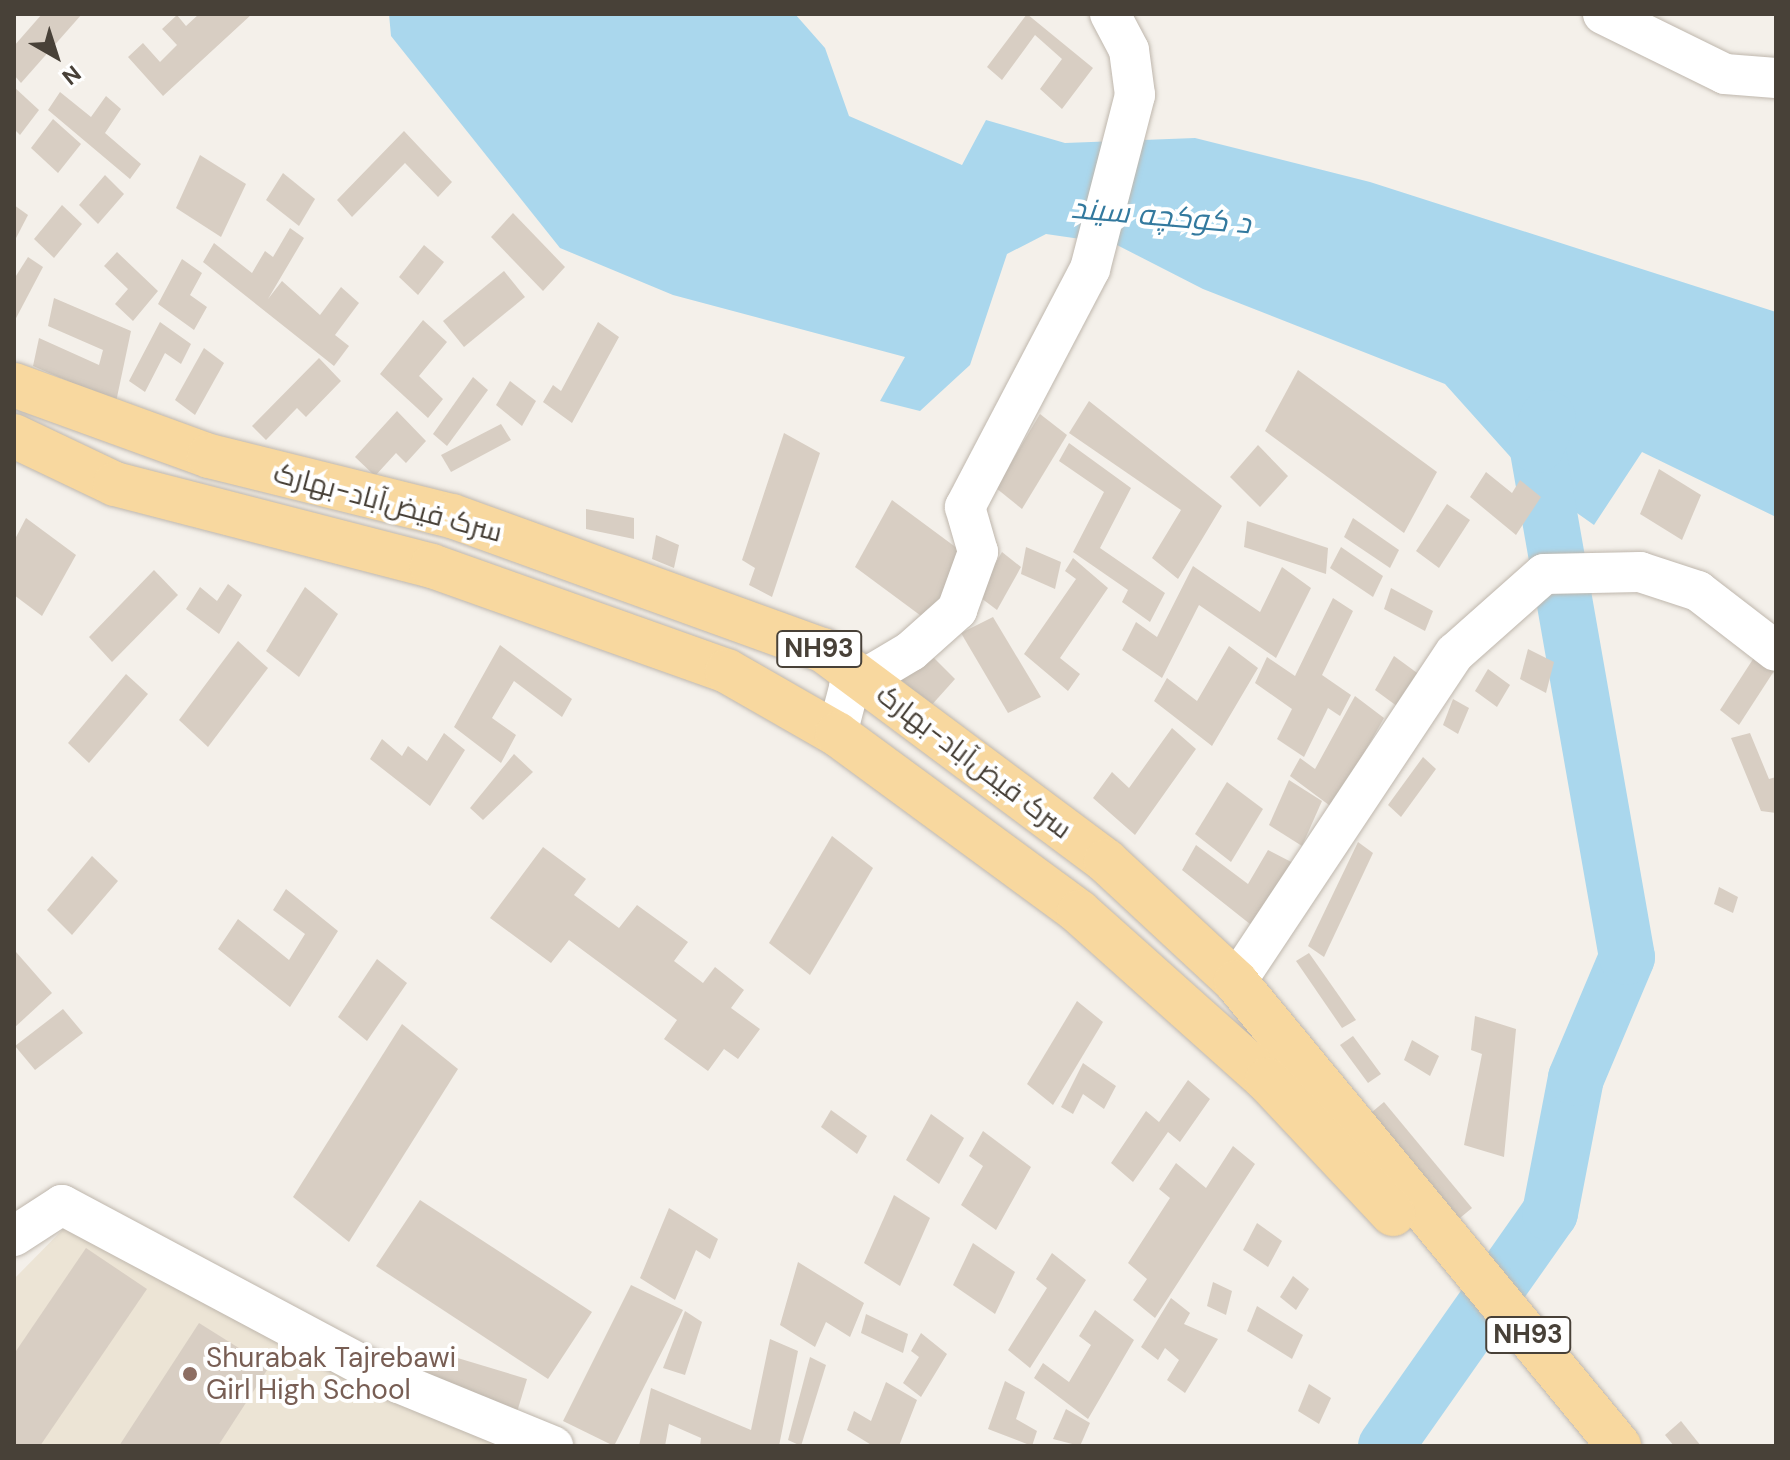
<!DOCTYPE html>
<html>
<head>
<meta charset="utf-8">
<style>
	body { margin:0 }
	#map { position:relative; width:1790px; height:1460px; overflow:hidden; background:#f4f0ea; font-family:"DM Sans",Cairo,sans-serif }
	div>[style] { position:absolute }
	.education>* { inset:0; background:#ece4d5 }
	.water>* { inset:0; background:#aad7ed }
	.river>* { height:56px; margin:-28px; padding:0 28px; transform-origin:28px; border-radius:28px; background:#aad7ed }
	.building>* { inset:0; background:#d8cec3 }
	.roads { filter:drop-shadow(0 0 2px #bfb7ad) drop-shadow(0 0 2px #bfb7ad) }
	.minor>* { height:40px; margin:-20px; padding:0 20px; transform-origin:20px; border-radius:20px; background:#fff }
	.major>* { height:44px; margin:-22px; padding:0 22px; transform-origin:22px; border-radius:22px; background:#f8d89f }
	.dots>* { width:22px; height:22px; translate:-50% -50%; box-sizing:border-box; border:4px solid #fff; border-radius:50% }
	span { translate:-50% -50%; white-space:nowrap; text-align:center; line-height:1.15; -webkit-text-stroke:8px #fff; paint-order:stroke }
	.shield-label span { padding:2px 6px; background:#fff; border:2px solid; border-radius:6px; -webkit-text-stroke-width:0 }
	.shield-label { font-size:26px; color:#484138; font-weight:700 }
	.street-label { font-size:28px; color:#484138 }
	.education-label { font-size:28px; color:#785e54 }
	.left { translate:0 -50%; text-align:left }
	.water-label { font-size:30px; color:#33799e; font-style:italic }
	.frame { position:absolute; inset:0; border:16px solid #484138; pointer-events:none }
	.north { position:absolute; left:16px; top:16px; width:80px; height:80px; -webkit-text-stroke:6px #fff; paint-order:stroke; rotate:141deg; font-size:22px; font-weight:700; line-height:32px; text-align:center; color:#484138 }
	.north::after { content:''; display:block; margin:auto; width:28px; height:36px; background:#484138; clip-path:polygon(50% 0,100% 100%,50% 72%,0 100%) }
</style>
</head>
<body>
<div id="map">
	<div class="education">
		<div style="clip-path:polygon(72px 1220px,519px 1446px,14px 1446px,14px 1279px)"></div>
	</div>
	<div class="water">
		<div style="clip-path:polygon(389px 14px,795px 14px,825px 48px,849px 116px,962px 165px,986px 120px,1065px 143px,1195px 138px,1370px 182px,1776px 312px,1776px 517px,1642px 452px,1594px 525px,1533px 482px,1445px 384px,1203px 289px,1115px 244px,1046px 234px,1007px 254px,970px 365px,920px 411px,880px 401px,905px 357px,673px 295px,560px 248px,391px 36px)"></div>
	</div>
	<div class="river">
		<div style="left:1386px;top:1446px;width:285px;rotate:-54.9deg"></div>
		<div style="left:1550px;top:1213px;width:137px;rotate:-79.1deg"></div>
		<div style="left:1576px;top:1078px;width:131px;rotate:-67.1deg"></div>
		<div style="left:1627px;top:957px;width:520px;rotate:-99.97deg"></div>
		<div style="left:1537px;top:445px;width:29px;rotate:-68deg"></div>
	</div>
	<div class="building">
		<div style="clip-path:polygon(42px 14px,82px 14px,21px 83px,14px 75px,14px 46px)"></div>
		<div style="clip-path:polygon(199px 14px,252px 14px,163px 96px,128px 57px,143px 43px,160px 62px,177px 45px,162px 29px,177px 15px,186px 26px)"></div>
		<div style="clip-path:polygon(1027px 14px,1093px 68px,1062px 109px,1040px 89px,1062px 59px,1035px 35px,1002px 80px,987px 67px)"></div>
		<div style="clip-path:polygon(14px 87px,39px 110px,20px 135px,14px 129px)"></div>
		<div style="clip-path:polygon(60px 92px,91px 117px,106px 96px,121px 109px,105px 133px,141px 164px,130px 179px,48px 110px)"></div>
		<div style="clip-path:polygon(53px 119px,81px 144px,58px 173px,31px 148px)"></div>
		<div style="clip-path:polygon(404px 131px,452px 182px,438px 197px,405px 163px,352px 217px,337px 200px)"></div>
		<div style="clip-path:polygon(200px 155px,246px 184px,221px 237px,176px 208px)"></div>
		<div style="clip-path:polygon(283px 173px,315px 199px,299px 226px,266px 200px)"></div>
		<div style="clip-path:polygon(105px 175px,124px 194px,98px 224px,79px 205px)"></div>
		<div style="clip-path:polygon(14px 205px,28px 215px,14px 242px)"></div>
		<div style="clip-path:polygon(62px 205px,82px 224px,54px 258px,34px 239px)"></div>
		<div style="clip-path:polygon(513px 213px,565px 267px,543px 291px,491px 237px)"></div>
		<div style="clip-path:polygon(290px 228px,304px 238px,268px 299px,282px 281px,320px 315px,341px 287px,359px 303px,335px 335px,349px 346px,334px 366px,203px 262px,214px 243px,252px 273px,265px 251px,273px 257px)"></div>
		<div style="clip-path:polygon(424px 245px,444px 262px,418px 295px,399px 277px)"></div>
		<div style="clip-path:polygon(117px 252px,158px 291px,133px 321px,115px 304px,128px 289px,104px 266px)"></div>
		<div style="clip-path:polygon(28px 257px,43px 267px,14px 322px,14px 279px)"></div>
		<div style="clip-path:polygon(182px 259px,202px 273px,190px 295px,207px 307px,194px 330px,158px 304px)"></div>
		<div style="clip-path:polygon(504px 271px,525px 297px,464px 347px,443px 321px)"></div>
		<div style="clip-path:polygon(54px 298px,131px 331px,116px 402px,33px 366px,39px 338px,99px 365px,103px 350px,48px 326px)"></div>
		<div style="clip-path:polygon(423px 320px,447px 342px,419px 376px,443px 399px,428px 418px,380px 374px)"></div>
		<div style="clip-path:polygon(160px 322px,191px 344px,181px 364px,165px 353px,145px 392px,129px 381px)"></div>
		<div style="clip-path:polygon(598px 322px,619px 337px,572px 423px,543px 402px,553px 385px,561px 391px)"></div>
		<div style="clip-path:polygon(204px 348px,224px 363px,195px 415px,175px 400px)"></div>
		<div style="clip-path:polygon(319px 358px,341px 381px,306px 417px,297px 408px,266px 440px,252px 426px)"></div>
		<div style="clip-path:polygon(1298px 370px,1437px 472px,1404px 533px,1265px 431px)"></div>
		<div style="clip-path:polygon(473px 377px,488px 390px,447px 446px,433px 434px)"></div>
		<div style="clip-path:polygon(510px 381px,536px 401px,522px 426px,496px 405px)"></div>
		<div style="clip-path:polygon(1089px 401px,1222px 506px,1178px 579px,1152px 558px,1181px 510px,1069px 433px)"></div>
		<div style="clip-path:polygon(397px 411px,426px 441px,406px 463px,396px 453px,375px 476px,355px 457px)"></div>
		<div style="clip-path:polygon(1040px 414px,1067px 435px,1022px 509px,996px 488px)"></div>
		<div style="clip-path:polygon(501px 424px,511px 440px,451px 472px,441px 455px)"></div>
		<div style="clip-path:polygon(784px 433px,820px 453px,772px 597px,749px 585px,755px 568px,742px 560px)"></div>
		<div style="clip-path:polygon(1069px 443px,1131px 488px,1100px 548px,1165px 593px,1150px 622px,1122px 602px,1128px 590px,1073px 552px,1104px 492px,1059px 461px)"></div>
		<div style="clip-path:polygon(1258px 445px,1288px 476px,1260px 507px,1230px 477px)"></div>
		<div style="clip-path:polygon(1659px 469px,1701px 495px,1682px 540px,1640px 514px)"></div>
		<div style="clip-path:polygon(1486px 472px,1512px 493px,1520px 480px,1541px 497px,1516px 535px,1470px 497px)"></div>
		<div style="clip-path:polygon(892px 500px,969px 557px,932px 624px,855px 567px)"></div>
		<div style="clip-path:polygon(1447px 504px,1470px 520px,1439px 568px,1416px 551px)"></div>
		<div style="clip-path:polygon(586px 509px,634px 518px,634px 539px,586px 529px)"></div>
		<div style="clip-path:polygon(26px 518px,76px 555px,42px 616px,14px 595px,14px 541px)"></div>
		<div style="clip-path:polygon(1353px 518px,1399px 550px,1390px 568px,1344px 537px)"></div>
		<div style="clip-path:polygon(1247px 521px,1328px 548px,1326px 574px,1244px 547px)"></div>
		<div style="clip-path:polygon(656px 535px,679px 545px,674px 568px,652px 559px)"></div>
		<div style="clip-path:polygon(1026px 547px,1061px 562px,1055px 589px,1021px 574px)"></div>
		<div style="clip-path:polygon(1341px 547px,1383px 576px,1373px 597px,1330px 568px)"></div>
		<div style="clip-path:polygon(1002px 552px,1021px 567px,997px 610px,977px 595px)"></div>
		<div style="clip-path:polygon(1073px 558px,1108px 588px,1060px 658px,1080px 674px,1068px 691px,1024px 654px,1076px 579px,1065px 571px)"></div>
		<div style="clip-path:polygon(1193px 566px,1260px 612px,1282px 567px,1311px 588px,1276px 658px,1199px 605px,1162px 678px,1122px 650px,1136px 622px,1157px 637px)"></div>
		<div style="clip-path:polygon(154px 570px,178px 595px,112px 662px,89px 637px)"></div>
		<div style="clip-path:polygon(228px 584px,242px 595px,219px 634px,186px 609px,200px 587px,217px 601px)"></div>
		<div style="clip-path:polygon(305px 587px,338px 614px,299px 677px,266px 651px)"></div>
		<div style="clip-path:polygon(1391px 588px,1433px 611px,1425px 631px,1384px 609px)"></div>
		<div style="clip-path:polygon(1333px 598px,1353px 611px,1322px 675px,1351px 695px,1340px 716px,1328px 708px,1304px 757px,1277px 739px,1292px 709px,1255px 683px,1267px 657px,1295px 676px)"></div>
		<div style="clip-path:polygon(993px 617px,1041px 697px,1008px 713px,961px 633px)"></div>
		<div style="clip-path:polygon(238px 641px,268px 668px,208px 747px,179px 720px)"></div>
		<div style="clip-path:polygon(500px 645px,572px 699px,562px 717px,514px 681px,492px 718px,516px 735px,501px 763px,454px 727px)"></div>
		<div style="clip-path:polygon(1229px 646px,1258px 668px,1212px 746px,1154px 701px,1167px 678px,1197px 701px)"></div>
		<div style="clip-path:polygon(1528px 649px,1554px 662px,1546px 693px,1520px 679px)"></div>
		<div style="clip-path:polygon(926px 650px,955px 679px,929px 708px,900px 678px)"></div>
		<div style="clip-path:polygon(1757px 653px,1776px 668px,1739px 725px,1720px 710px)"></div>
		<div style="clip-path:polygon(1394px 656px,1424px 678px,1405px 712px,1375px 690px)"></div>
		<div style="clip-path:polygon(1488px 669px,1510px 685px,1497px 707px,1475px 691px)"></div>
		<div style="clip-path:polygon(126px 674px,148px 694px,89px 763px,68px 743px)"></div>
		<div style="clip-path:polygon(1355px 696px,1384px 718px,1333px 808px,1290px 776px,1300px 758px,1315px 769px)"></div>
		<div style="clip-path:polygon(1453px 699px,1469px 708px,1458px 734px,1443px 725px)"></div>
		<div style="clip-path:polygon(1172px 728px,1196px 749px,1135px 835px,1093px 798px,1112px 772px,1129px 788px)"></div>
		<div style="clip-path:polygon(444px 733px,465px 750px,430px 806px,370px 759px,382px 739px,402px 756px,408px 746px,427px 761px)"></div>
		<div style="clip-path:polygon(1750px 733px,1769px 779px,1776px 777px,1776px 813px,1761px 811px,1731px 738px)"></div>
		<div style="clip-path:polygon(514px 754px,533px 772px,483px 820px,470px 808px)"></div>
		<div style="clip-path:polygon(1423px 757px,1436px 769px,1401px 817px,1388px 805px)"></div>
		<div style="clip-path:polygon(1289px 780px,1322px 801px,1302px 846px,1269px 825px)"></div>
		<div style="clip-path:polygon(1227px 782px,1263px 809px,1231px 862px,1195px 834px)"></div>
		<div style="clip-path:polygon(832px 836px,873px 868px,810px 975px,769px 943px)"></div>
		<div style="clip-path:polygon(1358px 842px,1373px 853px,1324px 957px,1308px 946px)"></div>
		<div style="clip-path:polygon(1196px 845px,1248px 884px,1268px 850px,1299px 866px,1260px 932px,1182px 870px)"></div>
		<div style="clip-path:polygon(543px 847px,586px 879px,574px 895px,619px 928px,637px 905px,688px 942px,674px 961px,703px 983px,715px 967px,744px 990px,731px 1008px,760px 1029px,738px 1059px,724px 1049px,708px 1071px,664px 1039px,677px 1020px,569px 940px,551px 963px,490px 918px)"></div>
		<div style="clip-path:polygon(92px 856px,118px 881px,72px 935px,47px 910px)"></div>
		<div style="clip-path:polygon(1719px 887px,1738px 897px,1733px 913px,1714px 904px)"></div>
		<div style="clip-path:polygon(286px 889px,338px 931px,290px 1007px,218px 949px,238px 919px,289px 960px,305px 934px,273px 910px)"></div>
		<div style="clip-path:polygon(16px 952px,52px 993px,14px 1028px,14px 954px)"></div>
		<div style="clip-path:polygon(1309px 953px,1356px 1020px,1342px 1028px,1296px 961px)"></div>
		<div style="clip-path:polygon(377px 959px,407px 983px,367px 1041px,338px 1017px)"></div>
		<div style="clip-path:polygon(1077px 1001px,1103px 1022px,1053px 1105px,1027px 1084px)"></div>
		<div style="clip-path:polygon(63px 1009px,83px 1033px,35px 1070px,15px 1046px)"></div>
		<div style="clip-path:polygon(1475px 1016px,1516px 1029px,1504px 1157px,1464px 1145px,1482px 1054px,1471px 1050px)"></div>
		<div style="clip-path:polygon(402px 1024px,458px 1069px,349px 1242px,293px 1197px)"></div>
		<div style="clip-path:polygon(1353px 1036px,1381px 1074px,1368px 1083px,1340px 1045px)"></div>
		<div style="clip-path:polygon(1412px 1040px,1439px 1056px,1430px 1076px,1404px 1060px)"></div>
		<div style="clip-path:polygon(1083px 1063px,1116px 1086px,1104px 1109px,1083px 1094px,1073px 1114px,1061px 1107px)"></div>
		<div style="clip-path:polygon(1188px 1080px,1210px 1099px,1180px 1142px,1168px 1132px,1133px 1182px,1111px 1163px,1146px 1111px,1159px 1122px)"></div>
		<div style="clip-path:polygon(1384px 1102px,1472px 1208px,1454px 1223px,1366px 1117px)"></div>
		<div style="clip-path:polygon(831px 1110px,867px 1136px,857px 1154px,821px 1127px)"></div>
		<div style="clip-path:polygon(931px 1114px,964px 1138px,939px 1184px,906px 1160px)"></div>
		<div style="clip-path:polygon(983px 1131px,1031px 1167px,996px 1230px,961px 1205px,983px 1166px,969px 1156px)"></div>
		<div style="clip-path:polygon(1233px 1146px,1255px 1164px,1155px 1318px,1133px 1300px,1147px 1279px,1128px 1263px,1170px 1198px,1159px 1189px,1176px 1163px,1206px 1188px)"></div>
		<div style="clip-path:polygon(894px 1195px,930px 1218px,900px 1286px,864px 1263px)"></div>
		<div style="clip-path:polygon(420px 1200px,592px 1312px,548px 1379px,376px 1266px)"></div>
		<div style="clip-path:polygon(669px 1208px,718px 1239px,710px 1259px,696px 1250px,675px 1300px,640px 1278px)"></div>
		<div style="clip-path:polygon(1257px 1223px,1282px 1241px,1268px 1267px,1243px 1250px)"></div>
		<div style="clip-path:polygon(973px 1243px,1015px 1272px,995px 1314px,953px 1285px)"></div>
		<div style="clip-path:polygon(86px 1248px,147px 1289px,40px 1446px,14px 1446px,14px 1354px)"></div>
		<div style="clip-path:polygon(1052px 1253px,1086px 1280px,1030px 1368px,1008px 1350px,1047px 1288px,1036px 1279px)"></div>
		<div style="clip-path:polygon(798px 1262px,864px 1303px,850px 1337px,826px 1322px,815px 1347px,780px 1325px)"></div>
		<div style="clip-path:polygon(1293px 1276px,1309px 1289px,1296px 1310px,1280px 1297px)"></div>
		<div style="clip-path:polygon(1213px 1282px,1232px 1291px,1226px 1315px,1207px 1306px)"></div>
		<div style="clip-path:polygon(631px 1285px,683px 1310px,614px 1446px,563px 1421px)"></div>
		<div style="clip-path:polygon(1171px 1298px,1190px 1313px,1184px 1324px,1218px 1339px,1185px 1393px,1167px 1380px,1179px 1360px,1165px 1348px,1158px 1360px,1141px 1347px)"></div>
		<div style="clip-path:polygon(1257px 1306px,1303px 1335px,1292px 1359px,1247px 1331px)"></div>
		<div style="clip-path:polygon(1095px 1310px,1134px 1340px,1088px 1419px,1034px 1378px,1043px 1363px,1069px 1382px,1091px 1345px,1079px 1336px)"></div>
		<div style="clip-path:polygon(685px 1311px,702px 1322px,685px 1375px,663px 1368px)"></div>
		<div style="clip-path:polygon(866px 1314px,908px 1334px,903px 1353px,861px 1333px)"></div>
		<div style="clip-path:polygon(199px 1323px,269px 1367px,218px 1446px,119px 1446px)"></div>
		<div style="clip-path:polygon(921px 1333px,947px 1354px,921px 1397px,903px 1383px,919px 1357px,911px 1351px)"></div>
		<div style="clip-path:polygon(770px 1339px,798px 1351px,779px 1446px,700px 1446px,701px 1438px,669px 1424px,665px 1446px,639px 1446px,651px 1388px,751px 1430px)"></div>
		<div style="clip-path:polygon(431px 1350px,527px 1379px,517px 1412px,422px 1383px)"></div>
		<div style="clip-path:polygon(810px 1357px,826px 1365px,801px 1446px,788px 1440px)"></div>
		<div style="clip-path:polygon(1005px 1381px,1025px 1392px,1016px 1419px,1037px 1431px,1032px 1446px,988px 1429px)"></div>
		<div style="clip-path:polygon(886px 1382px,917px 1400px,899px 1446px,873px 1446px,847px 1430px,854px 1411px,871px 1421px)"></div>
		<div style="clip-path:polygon(1309px 1384px,1331px 1398px,1319px 1424px,1298px 1411px)"></div>
		<div style="clip-path:polygon(1066px 1409px,1090px 1423px,1080px 1446px,1053px 1439px)"></div>
		<div style="clip-path:polygon(1681px 1421px,1701px 1446px,1674px 1446px,1665px 1435px)"></div>
	</div>
	<div class="roads">
		<div class="minor">
			<div style="left:1603px;top:14px;width:136px;rotate:26.2deg"></div>
			<div style="left:1725px;top:74px;width:51px;rotate:4.5deg"></div>
			<div style="left:837px;top:734px;width:48px;rotate:-75.4deg"></div>
			<div style="left:849px;top:688px;width:72px;rotate:-30.8deg"></div>
			<div style="left:911px;top:651px;width:62px;rotate:-41.7deg"></div>
			<div style="left:957px;top:610px;width:62px;rotate:-70.1deg"></div>
			<div style="left:978px;top:552px;width:47px;rotate:-106.1deg"></div>
			<div style="left:965px;top:507px;width:269px;rotate:-62.3deg"></div>
			<div style="left:1090px;top:269px;width:180px;rotate:-75.5deg"></div>
			<div style="left:1135px;top:95px;width:45px;rotate:-97.6deg"></div>
			<div style="left:1129px;top:50px;width:41px;rotate:-117.8deg"></div>
			<div style="left:1236px;top:982px;width:395px;rotate:-56.4deg"></div>
			<div style="left:1455px;top:653px;width:119px;rotate:-41.6deg"></div>
			<div style="left:1544px;top:574px;width:96px;rotate:-1.2deg"></div>
			<div style="left:1640px;top:572px;width:61px;rotate:18.1deg"></div>
			<div style="left:1698px;top:591px;width:98px;rotate:37.6deg"></div>
			<div style="left:14px;top:1236px;width:57px;rotate:-32.9deg"></div>
			<div style="left:62px;top:1205px;width:363px;rotate:28.1deg"></div>
			<div style="left:382px;top:1376px;width:185px;rotate:22.3deg"></div>
		</div>
		<div class="major">
			<div style="left:14px;top:385px;width:208px;rotate:20deg"></div>
			<div style="left:209px;top:456px;width:250px;rotate:13.9deg"></div>
			<div style="left:452px;top:516px;width:394px;rotate:19.9deg"></div>
			<div style="left:823px;top:650px;width:353px;rotate:36.7deg"></div>
			<div style="left:1106px;top:861px;width:178px;rotate:42.9deg"></div>
			<div style="left:1236px;top:982px;width:602px;rotate:50.46deg"></div>
			<div style="left:14px;top:436px;width:112px;rotate:25.4deg"></div>
			<div style="left:115px;top:484px;width:327px;rotate:14.5deg"></div>
			<div style="left:432px;top:566px;width:313px;rotate:19.6deg"></div>
			<div style="left:727px;top:671px;width:127px;rotate:29.8deg"></div>
			<div style="left:837px;top:734px;width:300px;rotate:36.3deg"></div>
			<div style="left:1079px;top:912px;width:252px;rotate:41.8deg"></div>
			<div style="left:1267px;top:1080px;width:184px;rotate:46.8deg"></div>
		</div>
	</div>
	<div class="dots">
		<div style="left:190px;top:1374px;background:#8d6e63"></div>
	</div>
	<div class="shield-label">
		<span style="left:819px;top:649px">NH93</span>
		<span style="left:1528px;top:1335px">NH93</span>
	</div>
	<div class="street-label">
		<span style="left:388px;top:503px;rotate:15deg">سرک فیض‌آباد-بهارک</span>
		<span style="left:974px;top:762px;rotate:37deg">سرک فیض‌آباد-بهارک</span>
	</div>
	<div class="education-label">
		<span class="left" style="left:206px;top:1374px">Shurabak Tajrebawi<br>Girl High School</span>
	</div>
	<div class="water-label">
		<span style="left:1161px;top:216px;rotate:5deg">د کوکچه سیند</span>
	</div>
	<div class="frame"></div>
	<div class="north">N</div>
</div>
</body>
</html>
